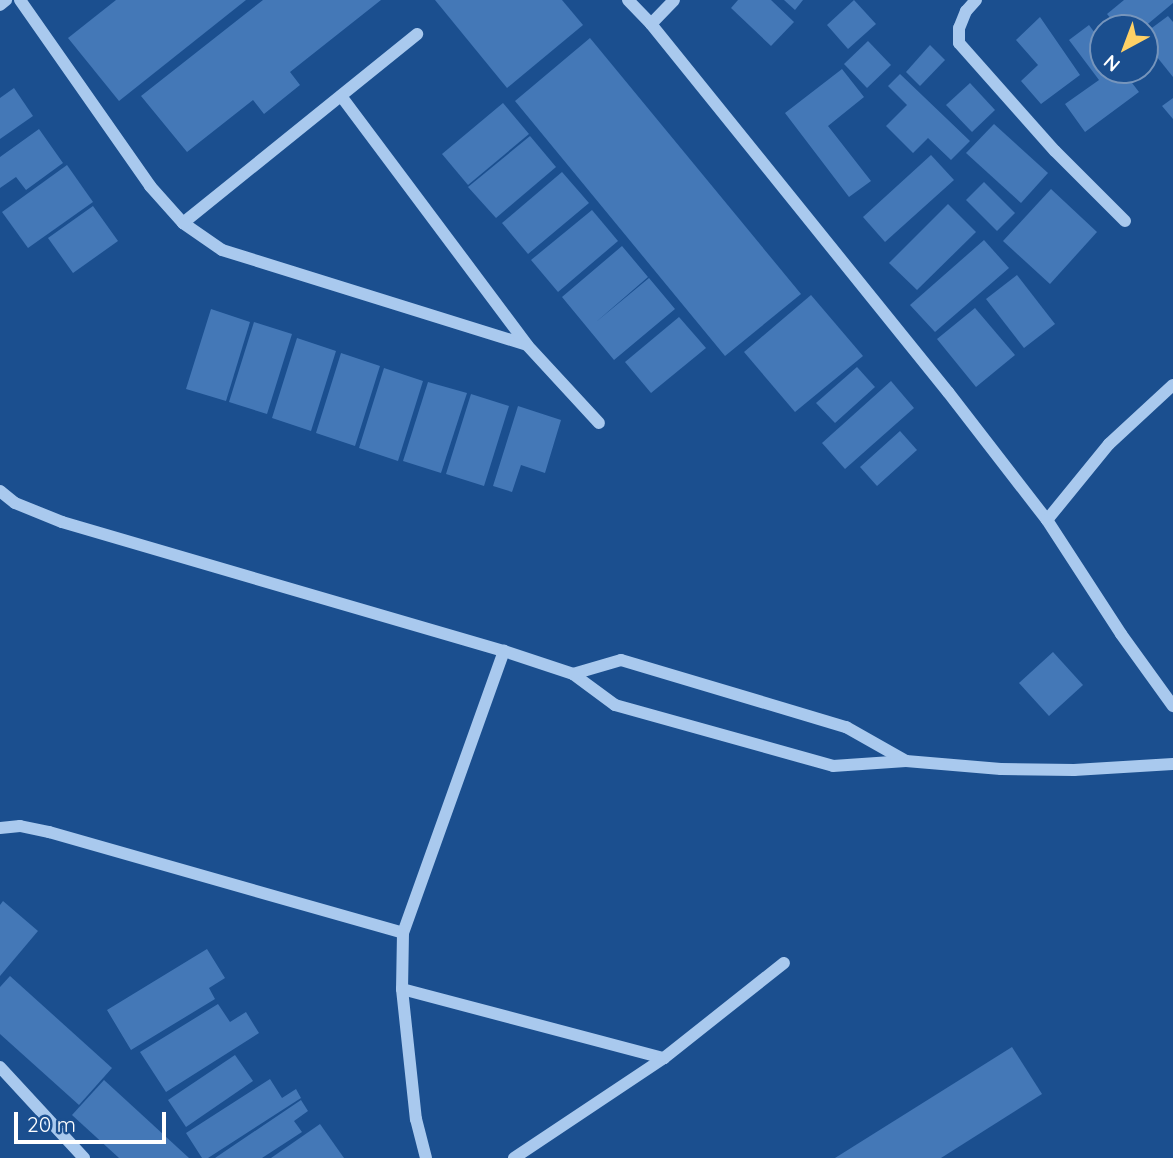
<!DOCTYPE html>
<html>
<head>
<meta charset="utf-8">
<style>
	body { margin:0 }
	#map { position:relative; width:1173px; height:1158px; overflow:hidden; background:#1b4f8f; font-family:Quicksand,sans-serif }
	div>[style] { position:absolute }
	.building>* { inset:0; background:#4478b7 }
	.minor>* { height:12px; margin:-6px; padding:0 6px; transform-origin:6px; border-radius:6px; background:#a9c9ee }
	span { translate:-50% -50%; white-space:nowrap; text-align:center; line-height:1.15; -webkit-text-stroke:7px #1b4f8f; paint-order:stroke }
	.north { position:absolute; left:1089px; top:14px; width:70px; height:70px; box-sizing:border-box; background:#1b4f8f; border:2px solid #7695bc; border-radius:50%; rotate:221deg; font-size:19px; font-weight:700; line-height:28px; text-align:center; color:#fff }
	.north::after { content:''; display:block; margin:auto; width:24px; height:32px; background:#ffd166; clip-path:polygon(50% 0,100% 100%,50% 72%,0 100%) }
	.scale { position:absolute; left:14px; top:1112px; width:152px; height:32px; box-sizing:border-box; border:4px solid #fff; border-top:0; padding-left:9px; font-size:21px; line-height:24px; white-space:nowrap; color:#fff; -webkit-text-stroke:5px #1b4f8f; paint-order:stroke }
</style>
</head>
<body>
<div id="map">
	<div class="building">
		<div style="clip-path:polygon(116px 0,246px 0,119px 101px,68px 38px)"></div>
		<div style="clip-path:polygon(263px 0,381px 0,290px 72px,300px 85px,264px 114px,253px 100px,187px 152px,141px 96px)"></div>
		<div style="clip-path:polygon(435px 0,562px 0,583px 25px,507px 88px)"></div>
		<div style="clip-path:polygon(738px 0,771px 0,794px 22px,771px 46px,731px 8px)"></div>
		<div style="clip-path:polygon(784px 0,803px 0,795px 10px)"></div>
		<div style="clip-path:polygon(854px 0,876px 24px,848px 49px,827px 25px)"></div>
		<div style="clip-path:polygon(1124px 0,1173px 0,1173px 3px,1143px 28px,1119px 28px,1107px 14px)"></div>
		<div style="clip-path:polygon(1168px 16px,1173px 22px,1173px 77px,1145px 42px,1145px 33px)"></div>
		<div style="clip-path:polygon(1040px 17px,1080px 75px,1041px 104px,1021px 81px,1038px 65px,1016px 40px)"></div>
		<div style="clip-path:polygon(1089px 25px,1103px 44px,1103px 70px,1122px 70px,1139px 92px,1085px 132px,1065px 104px,1099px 80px,1069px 40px)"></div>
		<div style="clip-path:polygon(590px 38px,801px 294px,725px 356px,515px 101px)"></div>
		<div style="clip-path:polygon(868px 41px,891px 65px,867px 88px,844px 64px)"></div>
		<div style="clip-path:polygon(930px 45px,945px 60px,920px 86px,906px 72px)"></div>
		<div style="clip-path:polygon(842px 69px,864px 97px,828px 126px,871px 181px,849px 197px,785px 113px)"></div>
		<div style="clip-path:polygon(900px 74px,970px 141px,951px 160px,928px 138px,913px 153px,886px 126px,907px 105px,888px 86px)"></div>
		<div style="clip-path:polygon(970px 83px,995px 110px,972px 132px,946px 105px)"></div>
		<div style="clip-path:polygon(14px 88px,33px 116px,0 139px,0 98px)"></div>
		<div style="clip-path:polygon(1173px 98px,1173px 119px,1162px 106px)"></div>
		<div style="clip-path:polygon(503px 103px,529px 134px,468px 185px,442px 154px)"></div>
		<div style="clip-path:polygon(994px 124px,1048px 173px,1021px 203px,966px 153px)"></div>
		<div style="clip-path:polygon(39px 129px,63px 163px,26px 190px,16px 177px,0 188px,0 157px)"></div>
		<div style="clip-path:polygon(530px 136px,556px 167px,496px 218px,468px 187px)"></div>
		<div style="clip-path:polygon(931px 155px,954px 180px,885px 242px,863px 217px)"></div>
		<div style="clip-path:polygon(67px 165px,93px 202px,28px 248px,2px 212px)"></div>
		<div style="clip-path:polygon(562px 172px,589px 203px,528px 254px,502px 223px)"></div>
		<div style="clip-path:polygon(984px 182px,1015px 213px,997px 231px,966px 200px)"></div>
		<div style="clip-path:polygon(1051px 189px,1097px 232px,1050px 284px,1003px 241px)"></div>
		<div style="clip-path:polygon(948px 204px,976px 232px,917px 290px,889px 263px)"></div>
		<div style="clip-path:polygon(93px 206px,118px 241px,73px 273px,48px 238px)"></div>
		<div style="clip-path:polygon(592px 210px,618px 241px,558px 292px,531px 260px)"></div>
		<div style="clip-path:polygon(984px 240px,1009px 268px,935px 332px,910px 305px)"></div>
		<div style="clip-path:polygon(622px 246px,648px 277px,596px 322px,649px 278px,675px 309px,614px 360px,562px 297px)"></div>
		<div style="clip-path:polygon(1017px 275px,1055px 324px,1024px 348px,986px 299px)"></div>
		<div style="clip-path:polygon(811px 295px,863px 356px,795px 412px,744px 352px)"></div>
		<div style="clip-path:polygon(975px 308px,1015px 355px,976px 387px,937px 339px)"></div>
		<div style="clip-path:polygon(211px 309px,250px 322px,226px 401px,186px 389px)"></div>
		<div style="clip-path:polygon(679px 317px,706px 348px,651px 393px,625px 362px)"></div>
		<div style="clip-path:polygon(254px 322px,292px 334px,267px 414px,229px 402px)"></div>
		<div style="clip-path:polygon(297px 338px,336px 351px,311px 431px,272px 418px)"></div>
		<div style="clip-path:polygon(341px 353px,380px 366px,355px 446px,316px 433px)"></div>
		<div style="clip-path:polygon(857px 367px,875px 387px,835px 423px,816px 403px)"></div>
		<div style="clip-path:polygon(384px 368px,423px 381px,398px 461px,359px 448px)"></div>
		<div style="clip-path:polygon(891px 381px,914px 408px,845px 469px,822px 443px)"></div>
		<div style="clip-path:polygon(428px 382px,467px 393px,441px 473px,403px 461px)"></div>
		<div style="clip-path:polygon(471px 394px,509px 406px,484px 486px,446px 474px)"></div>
		<div style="clip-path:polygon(518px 406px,561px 420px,545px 473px,521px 465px,512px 492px,493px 486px)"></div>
		<div style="clip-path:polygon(900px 431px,917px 450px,877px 486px,860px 467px)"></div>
		<div style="clip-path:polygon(1053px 652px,1083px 685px,1049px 716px,1019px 683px)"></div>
		<div style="clip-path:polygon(3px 901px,38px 931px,0 976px,0 905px)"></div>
		<div style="clip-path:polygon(207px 949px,225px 978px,209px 988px,215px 999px,131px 1050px,107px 1010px)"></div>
		<div style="clip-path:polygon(10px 976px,112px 1068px,79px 1105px,0 1034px,0 987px)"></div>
		<div style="clip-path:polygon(218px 1004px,230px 1022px,246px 1012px,259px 1033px,166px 1092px,140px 1052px)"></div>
		<div style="clip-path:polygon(1012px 1047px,1042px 1094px,941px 1158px,835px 1158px)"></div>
		<div style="clip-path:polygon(235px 1055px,253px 1081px,186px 1127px,168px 1100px)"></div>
		<div style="clip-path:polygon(270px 1079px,282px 1098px,296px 1089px,301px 1098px,208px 1158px,202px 1158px,186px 1133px)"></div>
		<div style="clip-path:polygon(104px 1080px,140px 1113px,189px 1158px,119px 1158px,72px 1115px)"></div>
		<div style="clip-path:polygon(301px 1100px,308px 1111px,294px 1121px,302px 1132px,262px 1158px,215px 1158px)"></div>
		<div style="clip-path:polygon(320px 1124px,344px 1158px,271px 1158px)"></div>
	</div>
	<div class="minor">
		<div style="left:20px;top:0;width:227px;rotate:55deg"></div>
		<div style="left:150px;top:186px;width:50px;rotate:48.3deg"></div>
		<div style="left:183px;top:223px;width:47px;rotate:34.7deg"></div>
		<div style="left:222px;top:250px;width:319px;rotate:17.3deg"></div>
		<div style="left:628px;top:0;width:33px;rotate:46deg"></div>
		<div style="left:651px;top:24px;width:473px;rotate:51.1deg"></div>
		<div style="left:948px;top:392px;width:162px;rotate:52.3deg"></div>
		<div style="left:1047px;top:520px;width:136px;rotate:57deg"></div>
		<div style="left:1121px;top:634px;width:89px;rotate:54.2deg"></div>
		<div style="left:976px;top:0;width:15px;rotate:132deg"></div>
		<div style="left:966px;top:11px;width:18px;rotate:112deg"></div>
		<div style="left:959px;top:28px;width:15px;rotate:90deg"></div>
		<div style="left:959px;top:43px;width:144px;rotate:48.4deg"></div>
		<div style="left:1055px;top:151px;width:99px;rotate:45deg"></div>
		<div style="left:0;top:5px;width:8px;rotate:-40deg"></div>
		<div style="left:651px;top:24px;width:33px;rotate:-46deg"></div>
		<div style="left:341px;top:96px;width:311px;rotate:53.2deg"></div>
		<div style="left:527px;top:345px;width:106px;rotate:47.3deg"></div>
		<div style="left:183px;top:223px;width:301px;rotate:-38.9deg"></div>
		<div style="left:0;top:491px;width:19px;rotate:39deg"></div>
		<div style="left:15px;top:503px;width:51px;rotate:22deg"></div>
		<div style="left:62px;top:522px;width:460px;rotate:16.3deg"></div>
		<div style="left:504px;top:651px;width:73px;rotate:18.4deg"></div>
		<div style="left:573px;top:674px;width:52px;rotate:36.4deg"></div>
		<div style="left:615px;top:705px;width:226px;rotate:15.6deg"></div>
		<div style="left:833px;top:766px;width:73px;rotate:-3.9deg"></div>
		<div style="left:906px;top:761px;width:95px;rotate:4.8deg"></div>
		<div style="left:1001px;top:769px;width:73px;rotate:0.8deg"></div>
		<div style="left:1074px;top:770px;width:99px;rotate:-3.5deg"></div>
		<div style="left:1047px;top:520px;width:98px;rotate:-50.8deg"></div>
		<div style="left:1109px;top:444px;width:87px;rotate:-42.7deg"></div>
		<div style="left:573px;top:674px;width:50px;rotate:-16.3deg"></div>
		<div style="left:621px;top:660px;width:235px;rotate:16.6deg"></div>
		<div style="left:846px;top:727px;width:69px;rotate:29.5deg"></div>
		<div style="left:0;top:828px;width:20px;rotate:-6deg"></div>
		<div style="left:20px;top:826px;width:30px;rotate:12deg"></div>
		<div style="left:49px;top:832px;width:368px;rotate:15.9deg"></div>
		<div style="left:403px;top:933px;width:300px;rotate:-70.3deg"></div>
		<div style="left:403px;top:933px;width:56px;rotate:91deg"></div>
		<div style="left:402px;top:989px;width:131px;rotate:83.9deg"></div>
		<div style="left:416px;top:1119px;width:40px;rotate:75.6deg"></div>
		<div style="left:402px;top:989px;width:271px;rotate:14.8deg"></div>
		<div style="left:0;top:1067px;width:124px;rotate:47.3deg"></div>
		<div style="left:514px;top:1158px;width:180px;rotate:-33.7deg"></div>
		<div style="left:664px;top:1058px;width:153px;rotate:-38.4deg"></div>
	</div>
	<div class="north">N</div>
	<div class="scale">20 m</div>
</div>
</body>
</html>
